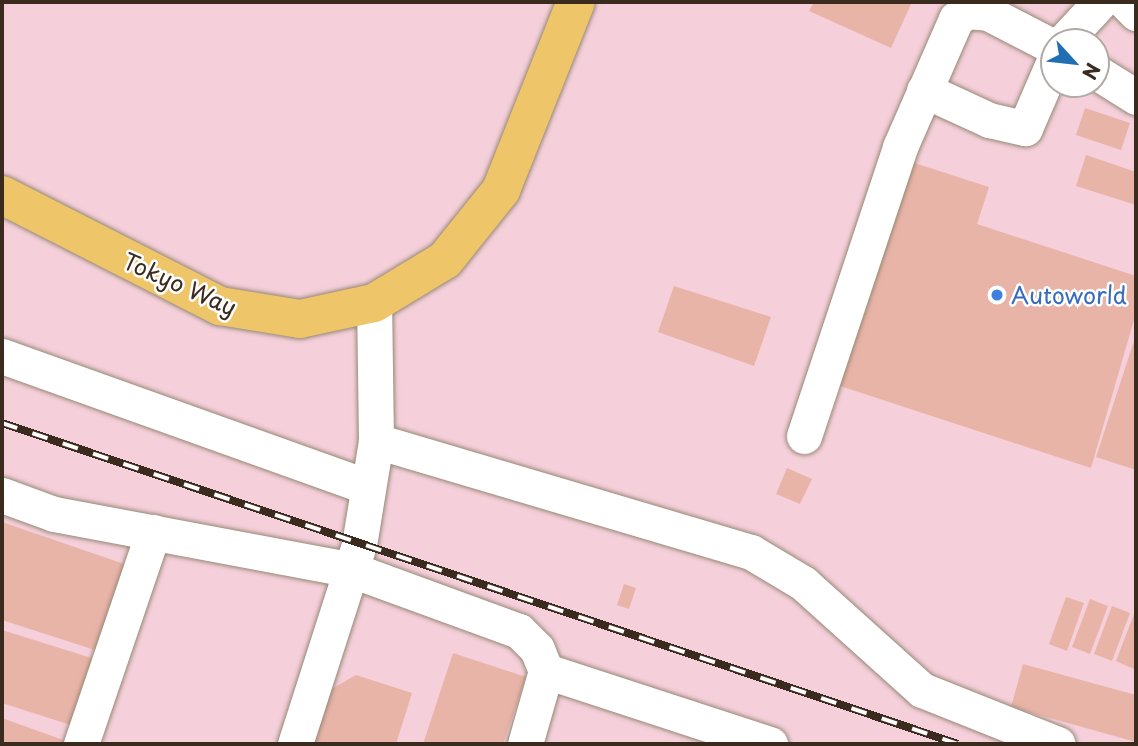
<!DOCTYPE html>
<html>
<head>
<meta charset="utf-8">
<style>
	body { margin:0 }
	#map { position:relative; width:1138px; height:746px; overflow:hidden; background:#f2e7ce; font-family:"Playpen Sans",sans-serif }
	div>[style] { position:absolute }
	.built>* { inset:0; background:#f5cfda }
	.building>* { inset:0; background:#e9b4a8 }
	.roads { filter:drop-shadow(0 0 2px #968876) drop-shadow(0 0 2px #968876) }
	.minor>* { height:35px; margin:-17.5px; padding:0 17.5px; transform-origin:17.5px; border-radius:17.5px; background:#fff }
	.major>* { height:38px; margin:-19px; padding:0 19px; transform-origin:19px; border-radius:19px; background:#eec569 }
	.rail>* { height:8px; margin-top:-4px; transform-origin:0; background:repeating-linear-gradient(90deg,#fff 0 16px,#3b2a1e 0 32px); box-sizing:border-box; border-block:2px solid #3b2a1e }
	.dots>* { width:19px; height:19px; translate:-50% -50%; box-sizing:border-box; border:4px solid #fff; border-radius:50% }
	span { translate:-50% -50%; white-space:nowrap; text-align:center; line-height:1.15; -webkit-text-stroke:5px #fff; paint-order:stroke }
	.street-label { font-size:23px; color:#3b2a1e }
	.shop-label { font-size:23px; color:#366cbe }
	.left { translate:0 -50%; text-align:left }
	.frame { position:absolute; inset:0; border:4px solid #3b2a1e; pointer-events:none }
	.north { position:absolute; left:1040px; top:28px; width:70px; height:70px; box-sizing:border-box; background:#fff; border:2px solid #b1aaa5; border-radius:50%; rotate:117deg; font-size:19px; font-weight:700; line-height:28px; text-align:center; color:#3b2a1e }
	.north::after { content:''; display:block; margin:auto; width:24px; height:32px; background:#1f6fb2; clip-path:polygon(50% 0,100% 100%,50% 72%,0 100%) }
</style>
</head>
<body>
<div id="map">
	<div class="built">
		<div style="clip-path:polygon(evenodd,2px 2px,1136px 2px,1136px 744px,2px 744px,2px 2px,1054px 42px,1096px 42px,1096px 84px,1054px 84px,1054px 42px)"></div>
	</div>
	<div class="building">
		<div style="clip-path:polygon(814px 2px,912px 2px,891px 48px,809px 11px)"></div>
		<div style="clip-path:polygon(1085px 108px,1130px 123px,1121px 150px,1076px 135px)"></div>
		<div style="clip-path:polygon(1086px 155px,1136px 172px,1136px 205px,1076px 186px)"></div>
		<div style="clip-path:polygon(899px 158px,989px 187px,977px 224px,1136px 276px,1136px 313px,1091px 468px,831px 383px)"></div>
		<div style="clip-path:polygon(674px 286px,771px 317px,754px 366px,658px 332px)"></div>
		<div style="clip-path:polygon(1136px 335px,1136px 470px,1096px 457px)"></div>
		<div style="clip-path:polygon(787px 468px,812px 479px,800px 504px,776px 494px)"></div>
		<div style="clip-path:polygon(2px 522px,130px 566px,101px 652px,2px 620px)"></div>
		<div style="clip-path:polygon(624px 584px,636px 588px,629px 609px,617px 605px)"></div>
		<div style="clip-path:polygon(1066px 597px,1084px 603px,1067px 651px,1049px 644px)"></div>
		<div style="clip-path:polygon(1090px 599px,1108px 606px,1090px 654px,1072px 647px)"></div>
		<div style="clip-path:polygon(1112px 606px,1130px 613px,1112px 661px,1094px 654px)"></div>
		<div style="clip-path:polygon(1134px 614px,1136px 615px,1134px 669px,1116px 661px)"></div>
		<div style="clip-path:polygon(2px 630px,98px 660px,77px 727px,2px 703px)"></div>
		<div style="clip-path:polygon(453px 653px,526px 677px,503px 744px,423px 744px)"></div>
		<div style="clip-path:polygon(1023px 664px,1136px 695px,1136px 742px,1011px 707px)"></div>
		<div style="clip-path:polygon(356px 675px,412px 693px,396px 744px,311px 744px,328px 691px)"></div>
		<div style="clip-path:polygon(2px 718px,66px 741px,65px 744px,2px 744px)"></div>
	</div>
	<div class="roads">
		<div class="minor">
			<div style="left:1125px;top:2px;width:16px;rotate:45deg"></div>
			<div style="left:1063px;top:42px;width:54px;rotate:-47.2deg"></div>
			<div style="left:1096px;top:72px;width:47px;rotate:32deg"></div>
			<div style="left:924px;top:90px;width:72px;rotate:24.8deg"></div>
			<div style="left:989px;top:120px;width:37px;rotate:13deg"></div>
			<div style="left:1025px;top:128px;width:73px;rotate:-66.6deg"></div>
			<div style="left:2px;top:356px;width:388px;rotate:19.7deg"></div>
			<div style="left:804px;top:436px;width:305px;rotate:-71.6deg"></div>
			<div style="left:900px;top:147px;width:140px;rotate:-66.4deg"></div>
			<div style="left:956px;top:19px;width:14px;rotate:-36deg"></div>
			<div style="left:967px;top:11px;width:21px;rotate:5deg"></div>
			<div style="left:988px;top:13px;width:74px;rotate:27.3deg"></div>
			<div style="left:376px;top:441px;width:391px;rotate:16.5deg"></div>
			<div style="left:751px;top:552px;width:61px;rotate:30.8deg"></div>
			<div style="left:803px;top:583px;width:160px;rotate:42deg"></div>
			<div style="left:922px;top:690px;width:146px;rotate:21.7deg"></div>
			<div style="left:2px;top:495px;width:55px;rotate:20.1deg"></div>
			<div style="left:54px;top:514px;width:303px;rotate:10.6deg"></div>
			<div style="left:352px;top:570px;width:178px;rotate:20.1deg"></div>
			<div style="left:519px;top:631px;width:25px;rotate:45deg"></div>
			<div style="left:537px;top:649px;width:24px;rotate:68deg"></div>
			<div style="left:81px;top:744px;width:224px;rotate:-71.2deg"></div>
			<div style="left:295px;top:744px;width:209px;rotate:-72.2deg"></div>
			<div style="left:359px;top:545px;width:105px;rotate:-80.7deg"></div>
			<div style="left:376px;top:441px;width:138px;rotate:-90.8deg"></div>
			<div style="left:525px;top:744px;width:76px;rotate:-74deg"></div>
			<div style="left:546px;top:671px;width:236px;rotate:18.1deg"></div>
		</div>
		<div class="major">
			<div style="left:2px;top:195px;width:245px;rotate:27deg"></div>
			<div style="left:220px;top:306px;width:81px;rotate:9.2deg"></div>
			<div style="left:300px;top:319px;width:76px;rotate:-12.2deg"></div>
			<div style="left:374px;top:303px;width:83px;rotate:-31.2deg"></div>
			<div style="left:445px;top:260px;width:90px;rotate:-51.3deg"></div>
			<div style="left:501px;top:190px;width:202px;rotate:-68.3deg"></div>
		</div>
	</div>
	<div class="rail">
		<div style="left:2px;top:423px;width:1008px;rotate:18.56deg"></div>
	</div>
	<div class="dots">
		<div style="left:997px;top:295px;background:#3f7fe0"></div>
	</div>
	<div class="street-label">
		<span style="left:180px;top:284px;rotate:24deg">Tokyo Way</span>
	</div>
	<div class="shop-label">
		<span class="left" style="left:1011px;top:295px">Autoworld</span>
	</div>
	<div class="frame"></div>
	<div class="north">N</div>
</div>
</body>
</html>
